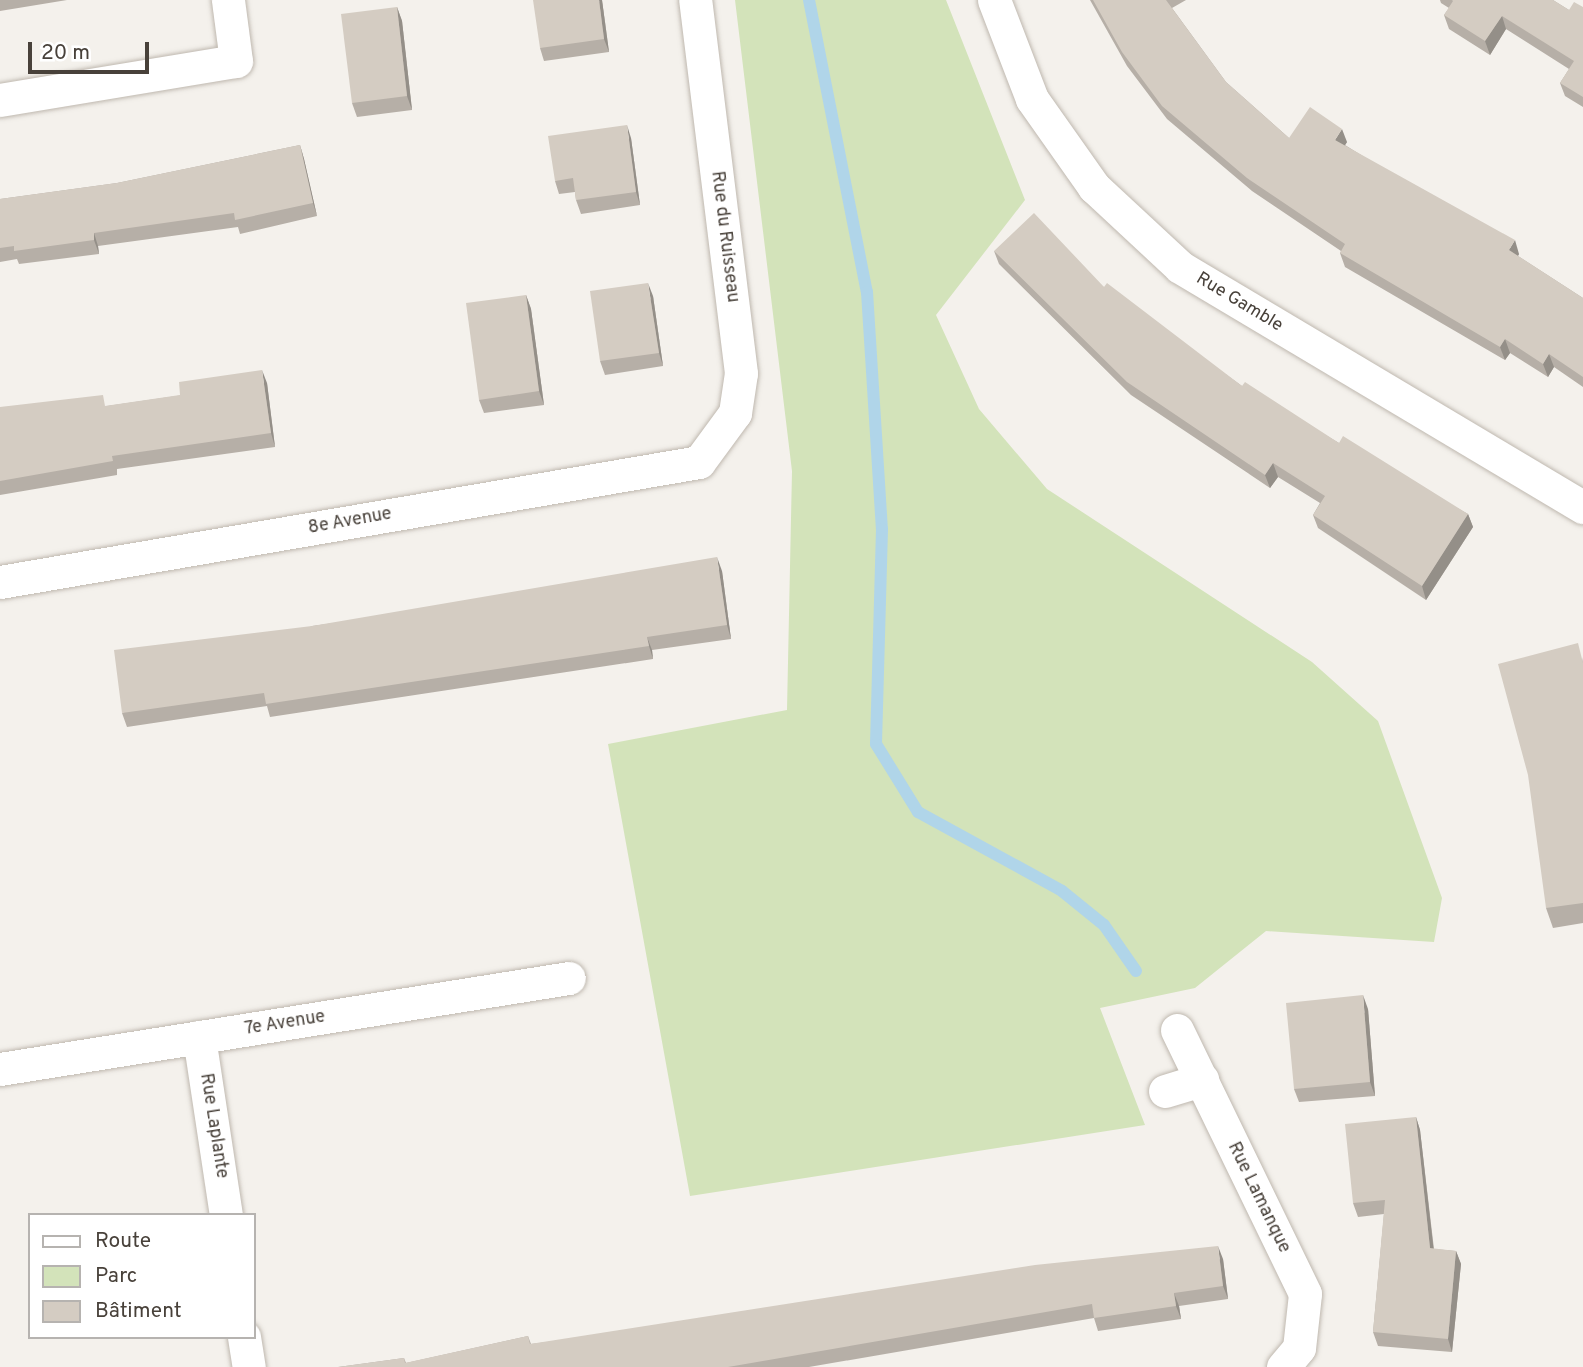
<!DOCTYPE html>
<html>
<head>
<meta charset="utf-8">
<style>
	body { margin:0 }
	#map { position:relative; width:1583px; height:1367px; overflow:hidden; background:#f4f1ec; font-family:Overpass,sans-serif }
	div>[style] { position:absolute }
	.green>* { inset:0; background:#d3e3ba }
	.stream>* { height:12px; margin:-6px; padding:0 6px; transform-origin:6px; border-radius:6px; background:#b0d5e9 }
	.roads { filter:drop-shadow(0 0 2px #bfb8af) drop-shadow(0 0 2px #bfb8af) }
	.minor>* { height:33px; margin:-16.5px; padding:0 16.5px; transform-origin:16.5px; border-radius:16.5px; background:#fff }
	.wall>* { inset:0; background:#b6afa7 }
	.shaded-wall>* { inset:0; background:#948f88 }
	.building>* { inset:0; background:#d4ccc2 }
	span { translate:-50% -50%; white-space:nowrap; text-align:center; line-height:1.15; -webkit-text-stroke:5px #fff; paint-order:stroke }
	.street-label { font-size:18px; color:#48413a }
	.legend { position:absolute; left:28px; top:1213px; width:228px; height:126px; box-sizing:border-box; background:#fff; border:2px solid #b6b3b0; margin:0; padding:9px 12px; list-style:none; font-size:21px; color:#48413a }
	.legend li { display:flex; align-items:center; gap:14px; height:35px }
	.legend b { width:35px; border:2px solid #b6b3b0 }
	.scale { position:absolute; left:28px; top:42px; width:121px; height:32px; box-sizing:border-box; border:4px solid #48413a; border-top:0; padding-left:9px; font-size:21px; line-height:24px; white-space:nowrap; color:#48413a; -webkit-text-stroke:5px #fff; paint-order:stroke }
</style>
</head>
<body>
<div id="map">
	<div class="green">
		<div style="clip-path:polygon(735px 0,946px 0,1025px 200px,936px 315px,979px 409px,1047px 489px,1312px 662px,1378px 721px,1442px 898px,1434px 942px,1266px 931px,1195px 988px,1100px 1008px,1145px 1125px,690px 1196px,608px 744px,787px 710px,792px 471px)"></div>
	</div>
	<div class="stream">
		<div style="left:809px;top:0;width:298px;rotate:78.8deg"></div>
		<div style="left:867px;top:292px;width:237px;rotate:86.4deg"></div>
		<div style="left:882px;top:529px;width:215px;rotate:91.6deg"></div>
		<div style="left:876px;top:744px;width:80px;rotate:58.3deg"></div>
		<div style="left:918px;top:812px;width:164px;rotate:28.7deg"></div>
		<div style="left:1062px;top:891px;width:54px;rotate:39deg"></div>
		<div style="left:1104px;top:925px;width:56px;rotate:55.2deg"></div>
	</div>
	<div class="roads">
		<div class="minor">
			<div style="left:994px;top:0;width:106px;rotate:69deg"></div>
			<div style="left:1032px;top:99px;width:108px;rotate:54.8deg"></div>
			<div style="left:1094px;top:187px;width:117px;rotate:42.9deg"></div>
			<div style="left:1180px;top:267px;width:469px;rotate:30.8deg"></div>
			<div style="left:0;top:100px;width:239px;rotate:-9.4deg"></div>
			<div style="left:236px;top:61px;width:62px;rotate:-97.5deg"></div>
			<div style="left:0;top:582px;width:709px;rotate:-9.74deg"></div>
			<div style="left:699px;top:462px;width:61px;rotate:-53.7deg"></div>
			<div style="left:735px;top:413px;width:40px;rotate:-81.5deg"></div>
			<div style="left:741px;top:373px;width:376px;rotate:-97deg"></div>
			<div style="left:1177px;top:1030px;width:293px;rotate:64.1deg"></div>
			<div style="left:1305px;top:1294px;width:54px;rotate:96.3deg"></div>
			<div style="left:1299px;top:1348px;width:25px;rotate:130deg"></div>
			<div style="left:199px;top:1037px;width:180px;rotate:81.4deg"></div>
			<div style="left:0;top:1069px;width:576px;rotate:-9.09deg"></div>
			<div style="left:1165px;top:1091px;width:39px;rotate:-17deg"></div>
			<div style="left:244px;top:1337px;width:30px;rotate:81deg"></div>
		</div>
	</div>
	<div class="wall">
		<div style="clip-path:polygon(0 0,67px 0,0 11px)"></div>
		<div style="clip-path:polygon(602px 0,609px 52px,544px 61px,540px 48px)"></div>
		<div style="clip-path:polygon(1090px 0,1186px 0,1172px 8px,1226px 82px,1289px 138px,1347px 142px,1345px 145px,1519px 254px,1518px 256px,1583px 298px,1583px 387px,1554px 367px,1548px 377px,1510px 353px,1505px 360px,1345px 267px,1340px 253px,1341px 251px,1252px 191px,1167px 119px,1127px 66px)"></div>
		<div style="clip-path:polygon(1440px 0,1553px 0,1569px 10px,1583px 7px,1583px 107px,1565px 96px,1560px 83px,1569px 69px,1506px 29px,1490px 55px,1449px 29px,1444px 15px,1449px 8px,1441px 3px)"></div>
		<div style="clip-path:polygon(397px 7px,402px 21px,412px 110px,357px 117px,352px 103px)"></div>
		<div style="clip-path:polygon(631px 138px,640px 205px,581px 214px,576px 200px,575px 192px,559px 194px,555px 181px)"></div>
		<div style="clip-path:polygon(300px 145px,304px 159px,317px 216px,240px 234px,238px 227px,98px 246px,99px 254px,19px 264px,17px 259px,0 262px,0 199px,117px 183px)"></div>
		<div style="clip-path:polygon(994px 251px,1104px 287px,1242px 386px,1339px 443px,1468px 514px,1473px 527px,1426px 600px,1318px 528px,1313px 515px,1320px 503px,1278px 477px,1270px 488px,1131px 395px,999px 264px)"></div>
		<div style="clip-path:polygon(526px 295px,531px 309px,544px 405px,484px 413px,479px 400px)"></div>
		<div style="clip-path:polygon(653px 296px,663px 366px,605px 375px,600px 361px)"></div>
		<div style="clip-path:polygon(267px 383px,275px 447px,117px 469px,117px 475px,0 495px,0 407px,107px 406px)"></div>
		<div style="clip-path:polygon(722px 571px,731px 639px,652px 650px,653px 659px,270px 717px,267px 706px,127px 727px,122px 713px,312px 626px)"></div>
		<div style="clip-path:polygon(1583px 657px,1583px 923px,1553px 928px,1546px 908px)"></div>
		<div style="clip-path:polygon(1368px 1009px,1375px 1096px,1299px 1102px,1294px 1089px)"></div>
		<div style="clip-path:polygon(1416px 1117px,1420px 1130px,1434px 1249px,1456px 1251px,1461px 1264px,1452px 1352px,1378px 1346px,1373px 1332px,1384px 1214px,1358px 1217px,1353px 1203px)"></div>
		<div style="clip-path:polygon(1223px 1259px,1228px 1299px,1179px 1306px,1181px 1319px,1098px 1331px,1094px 1318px,809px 1367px,338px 1367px,404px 1358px,406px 1363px,528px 1336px,531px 1344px)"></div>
	</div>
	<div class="shaded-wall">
		<div style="clip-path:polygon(599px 0,602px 0,609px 52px,604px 39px)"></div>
		<div style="clip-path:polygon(397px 7px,402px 21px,412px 110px,407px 96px)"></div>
		<div style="clip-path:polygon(1502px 16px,1506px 29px,1490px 55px,1485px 41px)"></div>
		<div style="clip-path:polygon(627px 125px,631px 138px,640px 205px,636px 192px)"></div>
		<div style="clip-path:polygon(1342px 129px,1347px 142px,1340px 153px,1335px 140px)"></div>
		<div style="clip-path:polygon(300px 145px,304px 159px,317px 216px,313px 203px)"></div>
		<div style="clip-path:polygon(94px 233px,98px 246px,99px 254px,94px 240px)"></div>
		<div style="clip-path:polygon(1515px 240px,1519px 254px,1514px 263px,1509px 250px)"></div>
		<div style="clip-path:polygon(648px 283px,653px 296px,663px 366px,659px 353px)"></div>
		<div style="clip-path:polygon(526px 295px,531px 309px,544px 405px,539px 391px)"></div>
		<div style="clip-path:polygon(1505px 339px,1510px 353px,1505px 360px,1500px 347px)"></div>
		<div style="clip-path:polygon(1549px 354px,1554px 367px,1548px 377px,1543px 364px)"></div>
		<div style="clip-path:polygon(262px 370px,267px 383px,275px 447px,271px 433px)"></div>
		<div style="clip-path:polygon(1273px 463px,1278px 477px,1270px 488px,1265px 475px)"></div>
		<div style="clip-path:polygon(1468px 514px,1473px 527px,1426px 600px,1422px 586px)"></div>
		<div style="clip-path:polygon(717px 557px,722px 571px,731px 639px,727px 625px)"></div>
		<div style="clip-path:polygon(647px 637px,652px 650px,653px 659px,649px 646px)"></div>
		<div style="clip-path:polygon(1363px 995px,1368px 1009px,1375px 1096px,1370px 1082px)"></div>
		<div style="clip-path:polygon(1416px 1117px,1420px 1130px,1435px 1262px,1430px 1248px)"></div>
		<div style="clip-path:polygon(1218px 1246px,1223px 1259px,1228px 1299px,1223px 1286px)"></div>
		<div style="clip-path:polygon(1456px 1251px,1461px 1264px,1452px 1352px,1448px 1339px)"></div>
		<div style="clip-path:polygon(1174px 1293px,1179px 1306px,1181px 1319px,1176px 1306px)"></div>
	</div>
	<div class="building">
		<div style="clip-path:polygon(533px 0,599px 0,604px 39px,540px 48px)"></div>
		<div style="clip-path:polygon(1093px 0,1166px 0,1226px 82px,1289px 138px,1310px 107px,1342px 129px,1335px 140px,1515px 240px,1509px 250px,1583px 298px,1583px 377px,1549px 354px,1543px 364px,1505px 339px,1500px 347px,1340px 253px,1345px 244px,1247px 178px,1162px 106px,1122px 52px)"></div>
		<div style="clip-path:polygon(1452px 0,1553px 0,1569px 10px,1574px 2px,1583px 7px,1583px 97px,1560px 83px,1574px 61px,1502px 16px,1485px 41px,1444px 15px,1453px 1px)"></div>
		<div style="clip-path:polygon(397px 7px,407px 96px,352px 103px,341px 14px)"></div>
		<div style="clip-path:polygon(627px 125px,636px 192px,576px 200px,573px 178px,555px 181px,548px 136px)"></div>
		<div style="clip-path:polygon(300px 145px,313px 203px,235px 220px,234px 213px,94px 233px,94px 240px,14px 251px,14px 246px,0 248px,0 199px,117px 183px)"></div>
		<div style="clip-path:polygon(1034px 213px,1104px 287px,1107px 283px,1242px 386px,1245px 382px,1339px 443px,1343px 436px,1468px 514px,1422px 586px,1313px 515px,1325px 496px,1273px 463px,1265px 475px,1127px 382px,994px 251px)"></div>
		<div style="clip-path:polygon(648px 283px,659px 353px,600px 361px,590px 291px)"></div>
		<div style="clip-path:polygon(526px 295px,539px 391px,479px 400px,466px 303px)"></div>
		<div style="clip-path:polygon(262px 370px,271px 433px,112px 456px,113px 461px,0 481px,0 407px,103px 395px,105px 406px,180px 395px,179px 382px)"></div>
		<div style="clip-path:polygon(717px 557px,727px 625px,647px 637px,649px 646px,266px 704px,264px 693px,122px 713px,114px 650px,312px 626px)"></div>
		<div style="clip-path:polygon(1578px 643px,1583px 663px,1583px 903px,1546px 908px,1528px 775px,1498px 664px)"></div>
		<div style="clip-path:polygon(1363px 995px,1370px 1082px,1294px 1089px,1286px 1003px)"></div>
		<div style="clip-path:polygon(1416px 1117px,1430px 1248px,1456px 1251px,1448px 1339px,1373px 1332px,1385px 1200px,1353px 1203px,1345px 1124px)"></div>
		<div style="clip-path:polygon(1218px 1246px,1223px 1286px,1174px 1293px,1176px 1306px,1094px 1318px,1092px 1304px,728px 1367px,338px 1367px,404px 1358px,405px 1363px,528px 1336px,530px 1344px,1035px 1265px)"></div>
	</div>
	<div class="street-label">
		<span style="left:724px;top:237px;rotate:83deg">Rue du Ruisseau</span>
		<span style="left:1239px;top:303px;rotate:31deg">Rue Gamble</span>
		<span style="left:350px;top:522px;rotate:-10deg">8e Avenue</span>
		<span style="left:285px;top:1024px;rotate:-9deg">7e Avenue</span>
		<span style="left:213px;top:1126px;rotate:81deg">Rue Laplante</span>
		<span style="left:1258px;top:1198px;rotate:64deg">Rue Lamanque</span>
	</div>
	<ul class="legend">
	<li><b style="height:9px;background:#fff"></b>Route</li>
	<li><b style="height:19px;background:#d3e3ba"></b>Parc</li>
	<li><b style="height:19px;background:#d4ccc2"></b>Bâtiment</li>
	</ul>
	<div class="scale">20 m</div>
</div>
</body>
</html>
